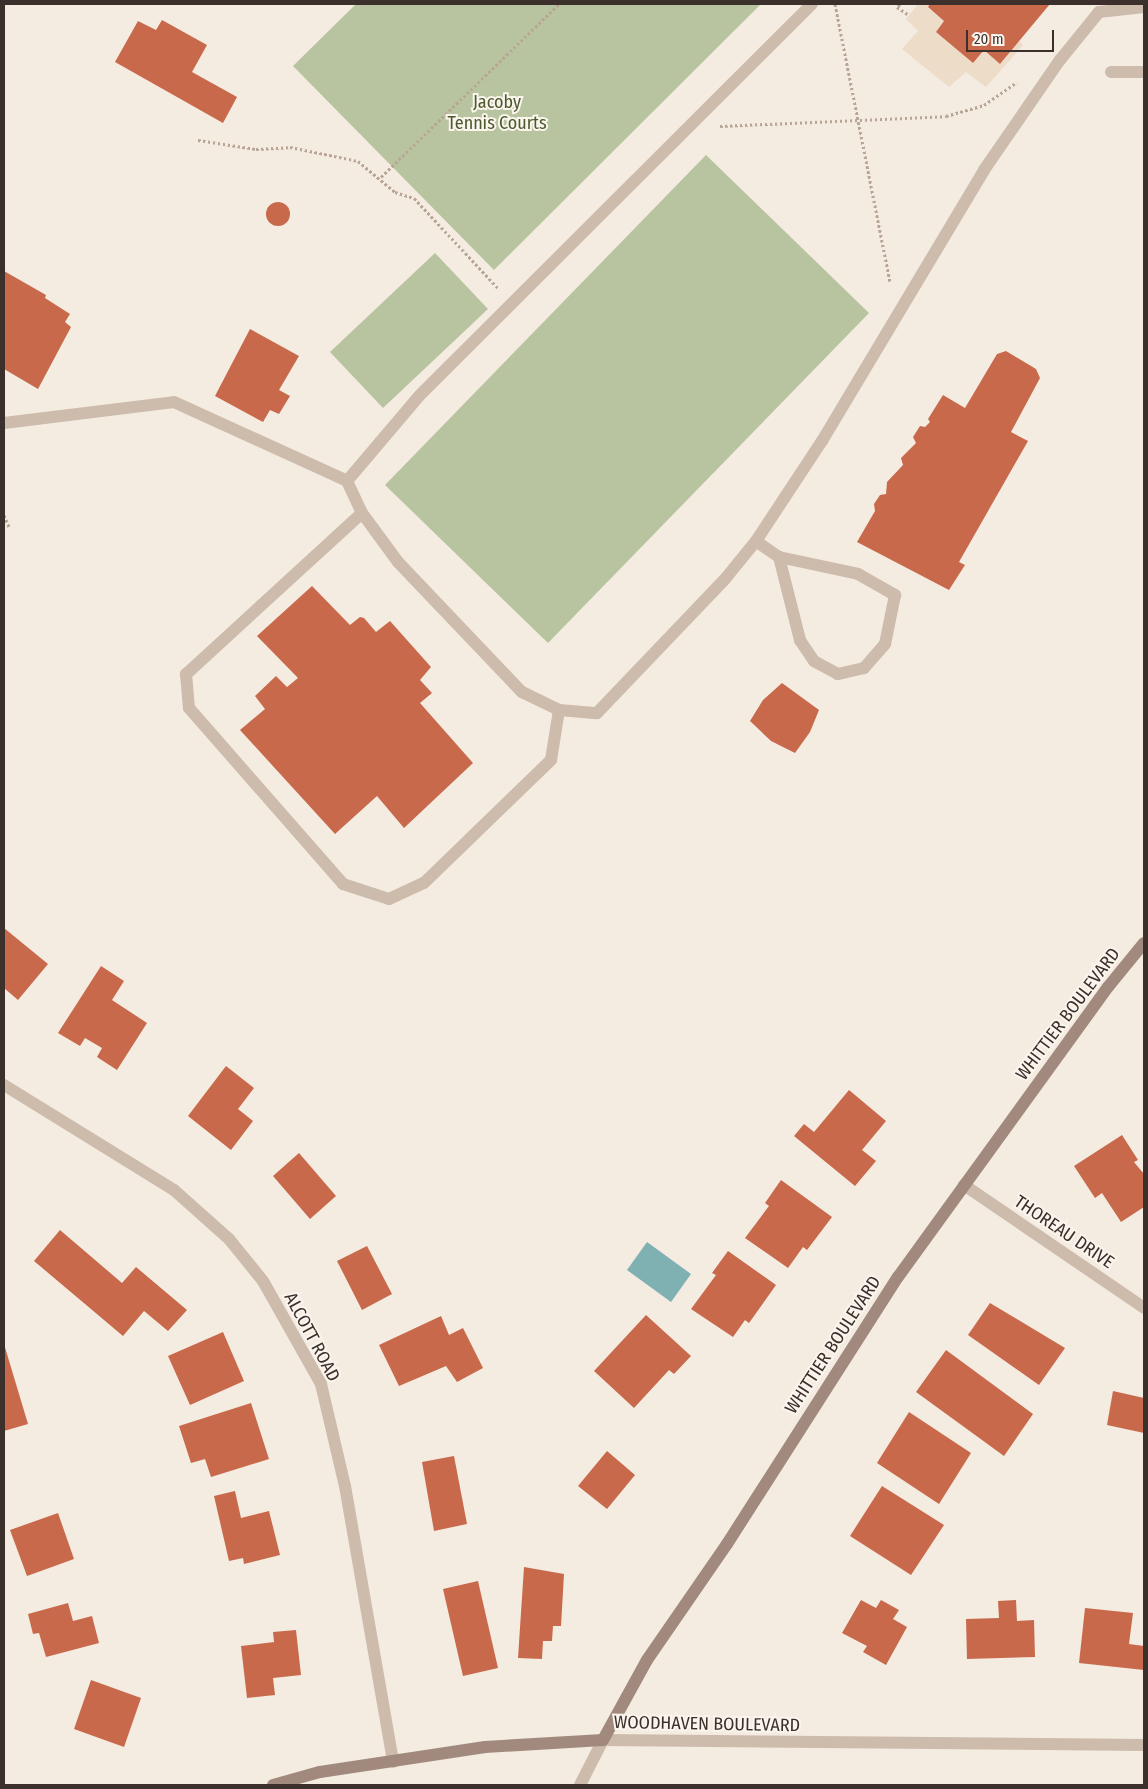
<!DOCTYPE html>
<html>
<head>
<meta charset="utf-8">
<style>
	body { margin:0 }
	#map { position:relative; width:1148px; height:1789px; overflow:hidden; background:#f4ebe1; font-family:"Fira Sans Condensed",sans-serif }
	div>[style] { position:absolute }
	.green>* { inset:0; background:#b8c4a0 }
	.plaza>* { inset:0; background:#ecdcc8 }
	.water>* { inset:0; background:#7fb0b2 }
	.building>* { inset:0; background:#c8694b }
	.round { border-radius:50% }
	.path>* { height:3px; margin-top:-1.5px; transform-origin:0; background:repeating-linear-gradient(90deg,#b9a596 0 2.5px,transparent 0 5px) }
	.lane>* { height:12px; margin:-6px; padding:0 6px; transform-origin:6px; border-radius:6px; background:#cdbbac }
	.street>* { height:12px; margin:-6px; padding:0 6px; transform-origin:6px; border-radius:6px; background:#cdbbac }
	.secondary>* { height:12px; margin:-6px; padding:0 6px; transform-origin:6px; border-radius:6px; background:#a18a7d }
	span { translate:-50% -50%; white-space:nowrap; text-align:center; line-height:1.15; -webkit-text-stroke:4px #fbf5ee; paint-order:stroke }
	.park-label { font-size:18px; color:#4a5a2e }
	.street-label { font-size:18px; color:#3b302b }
	.frame { position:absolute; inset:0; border:5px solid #3b302b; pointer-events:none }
	.scale { position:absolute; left:966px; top:30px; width:88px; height:22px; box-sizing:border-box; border:2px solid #3b302b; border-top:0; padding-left:6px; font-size:15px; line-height:18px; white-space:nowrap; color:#3b302b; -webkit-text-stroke:4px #fbf5ee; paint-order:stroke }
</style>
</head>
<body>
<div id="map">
	<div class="green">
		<div style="clip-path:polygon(356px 4px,761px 4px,494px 270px,293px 66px)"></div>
		<div style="clip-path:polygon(706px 155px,869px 313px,548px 643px,385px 485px)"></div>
		<div style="clip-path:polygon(435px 253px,488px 309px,383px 408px,330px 352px)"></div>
	</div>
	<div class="plaza">
		<div style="clip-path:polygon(918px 4px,930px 4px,928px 8px,944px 21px,936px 32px,973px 63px,984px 50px,1001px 64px,1019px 41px,1023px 45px,986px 87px,966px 72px,949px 87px,902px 49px,918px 31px,906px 19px)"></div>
	</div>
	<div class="water">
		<div style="clip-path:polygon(647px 1242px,691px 1274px,671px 1302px,627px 1270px)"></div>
	</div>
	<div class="building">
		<div style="clip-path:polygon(930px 4px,1050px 4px,1000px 64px,984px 50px,973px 63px,936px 32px,944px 21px,928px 7px)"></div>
		<div style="clip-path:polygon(162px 20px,207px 45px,192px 72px,237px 97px,223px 123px,115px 62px,138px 21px,156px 30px)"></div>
		<div class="round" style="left:266px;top:202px;width:24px;height:24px"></div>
		<div style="clip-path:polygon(4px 271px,46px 295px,45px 298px,70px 314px,65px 322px,71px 327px,38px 389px,4px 369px)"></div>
		<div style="clip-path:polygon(250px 329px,299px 356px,279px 390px,290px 396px,279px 414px,270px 410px,263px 422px,215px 396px)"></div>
		<div style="clip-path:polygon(1006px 351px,1036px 369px,1040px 378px,1011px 432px,1028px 441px,959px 562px,965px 565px,949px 590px,857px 542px,875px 511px,874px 504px,880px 495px,886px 494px,887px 482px,903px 465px,901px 458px,916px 443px,913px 437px,920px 426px,925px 427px,930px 422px,928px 419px,943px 395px,965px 408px,997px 354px)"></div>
		<div style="clip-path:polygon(312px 586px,350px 625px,360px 617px,364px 618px,376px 632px,390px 621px,431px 667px,420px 680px,432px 693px,420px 703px,473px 763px,404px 828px,377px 796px,335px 834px,240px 730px,265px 709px,255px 696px,276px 676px,287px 687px,298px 678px,257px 636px)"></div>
		<div style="clip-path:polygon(782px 683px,819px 710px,810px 732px,795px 753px,771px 741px,750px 721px,763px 700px)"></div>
		<div style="clip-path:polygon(4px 928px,48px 964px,18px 1000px,4px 988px)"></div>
		<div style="clip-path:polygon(101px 966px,124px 981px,112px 1000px,147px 1023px,117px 1070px,97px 1057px,102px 1048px,85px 1038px,80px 1046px,58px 1033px)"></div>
		<div style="clip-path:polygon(226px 1066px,254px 1088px,238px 1109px,253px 1121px,231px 1150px,188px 1116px)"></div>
		<div style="clip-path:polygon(849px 1090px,886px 1121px,862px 1150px,876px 1161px,855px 1186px,794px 1136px,804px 1124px,814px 1132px)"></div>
		<div style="clip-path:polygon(1122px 1135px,1138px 1160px,1134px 1162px,1144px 1174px,1144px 1207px,1121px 1222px,1102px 1193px,1095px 1198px,1074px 1166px)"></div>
		<div style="clip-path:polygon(299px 1153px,336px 1196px,310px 1219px,273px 1176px)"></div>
		<div style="clip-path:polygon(781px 1180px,832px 1217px,807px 1250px,803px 1247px,788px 1268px,745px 1238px,769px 1206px,765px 1203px)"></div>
		<div style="clip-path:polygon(60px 1230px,122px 1283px,136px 1267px,187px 1310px,168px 1331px,144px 1311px,123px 1336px,34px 1261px)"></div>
		<div style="clip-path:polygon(367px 1246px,392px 1294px,362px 1310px,337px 1261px)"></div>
		<div style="clip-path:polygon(728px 1251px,776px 1285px,749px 1323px,745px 1320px,733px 1337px,691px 1309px,716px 1275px,712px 1273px)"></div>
		<div style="clip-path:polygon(990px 1303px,1065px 1348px,1039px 1385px,968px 1335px)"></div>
		<div style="clip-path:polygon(646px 1315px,691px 1356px,674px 1374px,669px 1370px,634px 1408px,594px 1371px)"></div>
		<div style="clip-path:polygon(441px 1316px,449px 1335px,463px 1328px,483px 1368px,457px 1382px,446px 1366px,399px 1386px,379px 1345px)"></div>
		<div style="clip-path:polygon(223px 1332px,244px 1381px,190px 1405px,168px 1356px)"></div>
		<div style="clip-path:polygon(4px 1344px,28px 1424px,4px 1431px)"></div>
		<div style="clip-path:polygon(946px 1350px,1033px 1414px,1004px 1456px,916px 1392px)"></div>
		<div style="clip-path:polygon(1113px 1391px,1144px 1398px,1144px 1433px,1107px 1425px)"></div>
		<div style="clip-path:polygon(251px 1403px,269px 1459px,211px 1477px,205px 1459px,191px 1463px,179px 1426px)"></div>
		<div style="clip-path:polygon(909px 1412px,971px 1453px,939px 1504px,877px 1463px)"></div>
		<div style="clip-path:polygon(607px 1451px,635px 1475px,607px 1509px,578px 1486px)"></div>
		<div style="clip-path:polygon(454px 1456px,467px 1524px,434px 1531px,422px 1462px)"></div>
		<div style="clip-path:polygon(882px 1486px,944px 1525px,911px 1575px,850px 1536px)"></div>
		<div style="clip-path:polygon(235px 1491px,241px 1518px,269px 1511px,280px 1555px,244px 1564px,243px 1558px,229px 1561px,214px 1496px)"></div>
		<div style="clip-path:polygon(58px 1513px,74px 1559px,27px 1576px,10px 1530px)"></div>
		<div style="clip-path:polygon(524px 1567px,564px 1574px,561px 1626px,553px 1626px,552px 1641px,543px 1641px,542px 1659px,518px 1658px)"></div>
		<div style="clip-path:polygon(478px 1581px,498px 1668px,463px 1676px,443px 1589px)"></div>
		<div style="clip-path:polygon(861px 1600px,876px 1608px,881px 1600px,899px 1610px,893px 1619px,907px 1627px,886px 1665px,863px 1652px,867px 1646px,842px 1633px)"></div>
		<div style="clip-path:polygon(1016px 1600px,1017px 1621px,1034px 1620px,1035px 1657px,967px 1659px,966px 1619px,999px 1618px,998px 1601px)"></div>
		<div style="clip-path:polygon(68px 1603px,73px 1621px,92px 1616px,99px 1643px,46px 1657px,39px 1633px,33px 1634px,28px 1614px)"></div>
		<div style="clip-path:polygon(1085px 1608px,1133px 1613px,1129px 1644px,1144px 1646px,1144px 1670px,1079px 1663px)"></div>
		<div style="clip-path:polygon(296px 1630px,301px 1675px,273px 1678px,275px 1695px,247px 1698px,241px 1646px,274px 1642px,273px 1632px)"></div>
		<div style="clip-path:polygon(91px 1680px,141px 1698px,124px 1747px,74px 1729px)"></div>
	</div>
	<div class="path">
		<div style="left:835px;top:4px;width:284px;rotate:78.8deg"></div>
		<div style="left:900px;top:4px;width:4px;rotate:135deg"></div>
		<div style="left:897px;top:7px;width:14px;rotate:34deg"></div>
		<div style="left:720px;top:126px;width:226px;rotate:-2.5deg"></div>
		<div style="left:946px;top:116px;width:40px;rotate:-16deg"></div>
		<div style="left:984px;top:105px;width:40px;rotate:-34.9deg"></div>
		<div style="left:198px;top:140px;width:59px;rotate:8.8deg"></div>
		<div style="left:256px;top:149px;width:34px;rotate:-3deg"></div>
		<div style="left:290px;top:147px;width:69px;rotate:11.6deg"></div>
		<div style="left:358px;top:161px;width:48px;rotate:40deg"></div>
		<div style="left:395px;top:192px;width:20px;rotate:18deg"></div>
		<div style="left:414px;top:198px;width:123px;rotate:47deg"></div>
		<div style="left:381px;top:177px;width:248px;rotate:-44.2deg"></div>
		<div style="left:4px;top:515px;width:13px;rotate:67deg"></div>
	</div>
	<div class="lane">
		<div style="left:1111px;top:72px;width:33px"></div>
		<div style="left:4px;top:423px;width:171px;rotate:-7deg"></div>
		<div style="left:174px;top:402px;width:190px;rotate:24.5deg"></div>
		<div style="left:347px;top:481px;width:35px;rotate:65deg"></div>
		<div style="left:362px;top:513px;width:61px;rotate:53.7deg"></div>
		<div style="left:398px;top:562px;width:180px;rotate:46.4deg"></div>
		<div style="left:522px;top:692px;width:41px;rotate:25.9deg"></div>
		<div style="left:559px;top:710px;width:38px;rotate:5deg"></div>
		<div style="left:597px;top:713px;width:185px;rotate:-46.3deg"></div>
		<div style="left:725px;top:579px;width:49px;rotate:-50.8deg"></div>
		<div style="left:756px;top:541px;width:120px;rotate:-56.6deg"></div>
		<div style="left:822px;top:441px;width:316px;rotate:-59.1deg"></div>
		<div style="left:984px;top:170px;width:134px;rotate:-55.4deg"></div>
		<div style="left:1060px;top:60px;width:62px;rotate:-50.9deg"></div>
		<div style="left:1099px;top:12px;width:45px;rotate:-6.3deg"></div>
		<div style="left:347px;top:481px;width:111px;rotate:-49.7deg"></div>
		<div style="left:419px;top:396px;width:555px;rotate:-44.93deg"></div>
		<div style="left:362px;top:513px;width:239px;rotate:137.5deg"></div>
		<div style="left:186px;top:674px;width:34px;rotate:85deg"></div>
		<div style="left:189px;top:708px;width:234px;rotate:48.8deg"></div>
		<div style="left:343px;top:884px;width:48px;rotate:18.1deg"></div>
		<div style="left:389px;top:899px;width:38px;rotate:-25deg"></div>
		<div style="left:424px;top:883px;width:177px;rotate:-44.1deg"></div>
		<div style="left:551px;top:760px;width:51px;rotate:-80.9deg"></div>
		<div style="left:756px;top:541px;width:28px;rotate:35deg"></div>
		<div style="left:779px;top:557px;width:81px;rotate:12.1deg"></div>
		<div style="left:858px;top:574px;width:43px;rotate:29.6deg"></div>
		<div style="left:895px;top:595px;width:50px;rotate:101.5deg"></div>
		<div style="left:885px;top:644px;width:32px;rotate:131deg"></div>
		<div style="left:864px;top:668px;width:27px;rotate:167deg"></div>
		<div style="left:838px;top:674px;width:27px;rotate:-152deg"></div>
		<div style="left:814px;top:661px;width:25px;rotate:-124deg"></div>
		<div style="left:800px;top:640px;width:86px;rotate:-104.2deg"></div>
	</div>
	<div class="street">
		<div style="left:4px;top:1085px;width:200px;rotate:31.7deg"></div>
		<div style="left:174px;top:1190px;width:74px;rotate:41.7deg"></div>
		<div style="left:229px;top:1239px;width:54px;rotate:51deg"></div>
		<div style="left:263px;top:1281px;width:118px;rotate:60.6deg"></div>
		<div style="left:321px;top:1384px;width:105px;rotate:76.8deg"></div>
		<div style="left:345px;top:1486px;width:280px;rotate:80.1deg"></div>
		<div style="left:964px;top:1185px;width:218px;rotate:34.3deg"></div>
		<div style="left:580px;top:1785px;width:51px;rotate:-62.9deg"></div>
		<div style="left:603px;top:1740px;width:541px;rotate:0.53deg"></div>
	</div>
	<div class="secondary">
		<div style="left:273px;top:1785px;width:49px;rotate:-15.5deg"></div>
		<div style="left:320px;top:1772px;width:167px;rotate:-8.6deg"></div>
		<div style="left:485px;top:1747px;width:118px;rotate:-3.4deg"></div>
		<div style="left:603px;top:1740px;width:91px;rotate:-61.2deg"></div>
		<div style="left:647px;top:1660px;width:141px;rotate:-55.4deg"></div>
		<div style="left:727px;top:1544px;width:317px;rotate:-57.4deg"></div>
		<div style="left:898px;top:1277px;width:358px;rotate:-54.1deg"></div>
		<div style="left:1108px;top:987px;width:57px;rotate:-50.7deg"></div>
	</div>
	<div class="park-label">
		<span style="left:497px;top:113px">Jacoby<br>Tennis Courts</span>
	</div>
	<div class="street-label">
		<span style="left:1068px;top:1014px;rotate:-53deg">WHITTIER BOULEVARD</span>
		<span style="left:1064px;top:1232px;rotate:34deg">THOREAU DRIVE</span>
		<span style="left:312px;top:1337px;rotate:62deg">ALCOTT ROAD</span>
		<span style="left:833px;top:1345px;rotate:-57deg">WHITTIER BOULEVARD</span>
		<span style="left:707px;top:1724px;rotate:1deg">WOODHAVEN BOULEVARD</span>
	</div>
	<div class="frame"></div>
	<div class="scale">20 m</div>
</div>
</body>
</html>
